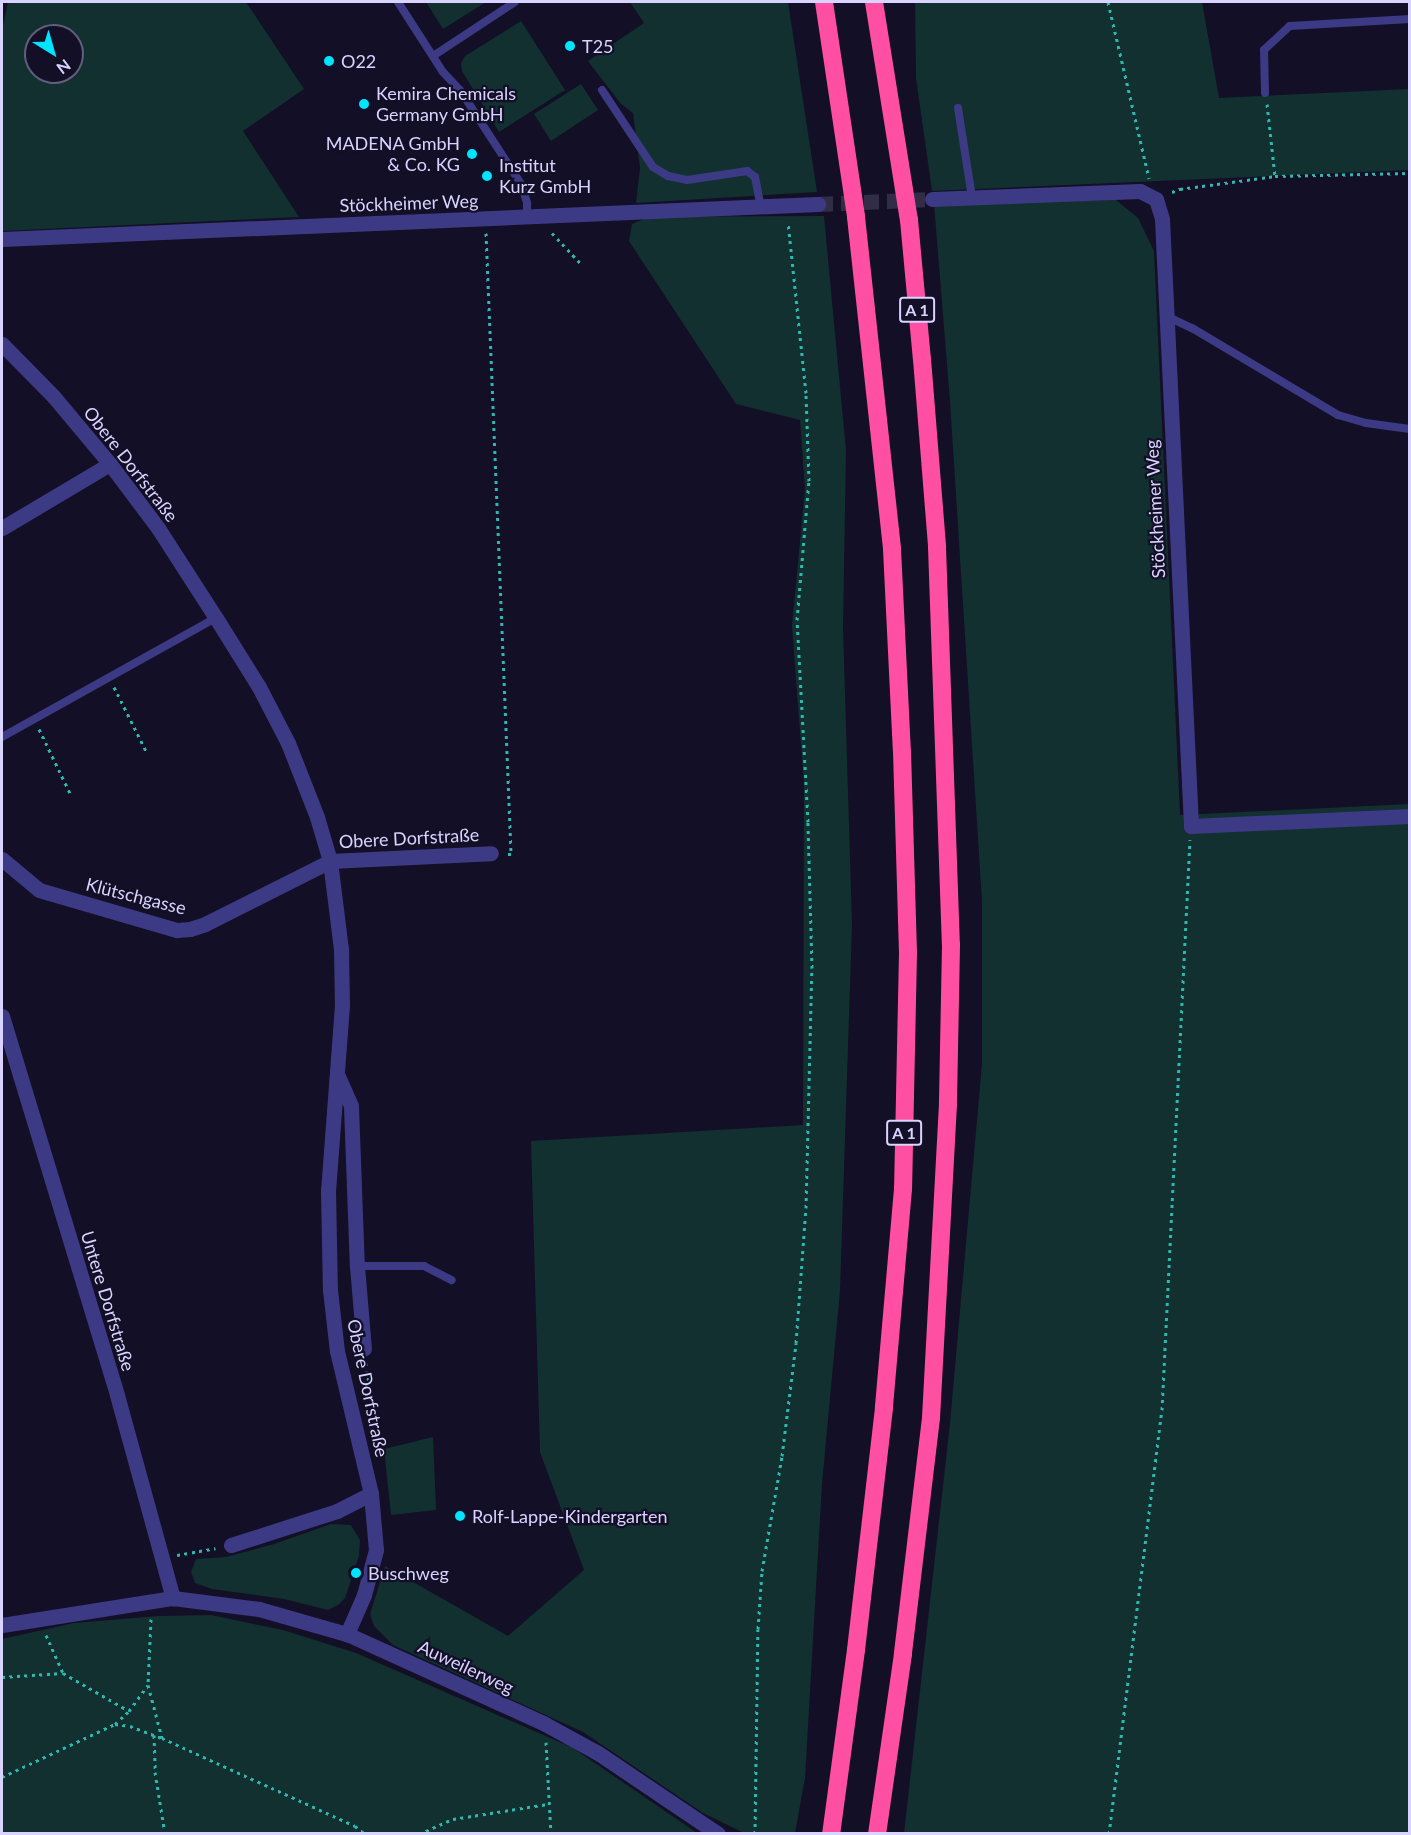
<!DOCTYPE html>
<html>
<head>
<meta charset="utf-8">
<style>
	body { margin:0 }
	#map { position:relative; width:1411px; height:1835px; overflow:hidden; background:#130f26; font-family:Lato,sans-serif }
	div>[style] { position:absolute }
	.green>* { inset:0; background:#12302f }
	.street-tunnel>* { height:15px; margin-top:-7.5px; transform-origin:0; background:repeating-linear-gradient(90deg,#312d47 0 15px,transparent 0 23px) }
	.path>* { height:3px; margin-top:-1.5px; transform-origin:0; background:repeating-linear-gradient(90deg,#2fb8b0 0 3px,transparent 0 7.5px) }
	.lane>* { height:8px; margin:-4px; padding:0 4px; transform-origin:4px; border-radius:4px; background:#3d3a85 }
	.street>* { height:15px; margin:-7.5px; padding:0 7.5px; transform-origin:7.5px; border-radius:7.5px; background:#3d3a85 }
	.highway>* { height:18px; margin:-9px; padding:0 9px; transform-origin:9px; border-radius:9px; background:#ff4fa3 }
	.dots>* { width:16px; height:16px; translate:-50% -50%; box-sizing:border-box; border:3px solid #130f26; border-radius:50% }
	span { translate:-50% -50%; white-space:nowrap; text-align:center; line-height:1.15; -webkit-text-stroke:4.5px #130f26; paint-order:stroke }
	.shield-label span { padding:2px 4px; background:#130f26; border:2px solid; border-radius:4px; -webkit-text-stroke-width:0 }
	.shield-label { font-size:16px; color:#d9d4ff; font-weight:700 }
	.poi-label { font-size:18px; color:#d9d4ff }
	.left { translate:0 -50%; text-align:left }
	.right { translate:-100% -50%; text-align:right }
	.street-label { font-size:18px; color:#d9d4ff }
	.frame { position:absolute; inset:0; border:3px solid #d9d4ff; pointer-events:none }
	.north { position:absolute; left:24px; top:24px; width:60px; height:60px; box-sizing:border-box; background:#130f26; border:2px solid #625e7d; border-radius:50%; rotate:143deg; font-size:16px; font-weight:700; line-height:24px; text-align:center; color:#d9d4ff }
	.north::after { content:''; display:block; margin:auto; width:21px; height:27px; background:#00e5ff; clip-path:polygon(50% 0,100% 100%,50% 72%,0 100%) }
</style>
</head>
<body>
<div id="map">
	<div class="green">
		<div style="clip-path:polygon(evenodd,8px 2px,246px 2px,304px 89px,243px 131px,299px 217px,2px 231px,2px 30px,8px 2px,36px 36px,72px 36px,72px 72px,36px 72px,36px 36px)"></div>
		<div style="clip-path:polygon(426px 2px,486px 2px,443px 29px)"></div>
		<div style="clip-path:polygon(630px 2px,788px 2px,817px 192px,636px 203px,640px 168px,633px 113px,621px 104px,588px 61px,644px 23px)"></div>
		<div style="clip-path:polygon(915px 2px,1202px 2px,1219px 98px,1409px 89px,1409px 170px,932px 191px,916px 78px)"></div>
		<div style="clip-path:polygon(521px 21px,565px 90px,499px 132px,462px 71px,461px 63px,465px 56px)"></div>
		<div style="clip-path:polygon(581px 84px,598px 110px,551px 141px,534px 114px)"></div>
		<div style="clip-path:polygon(1116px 200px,1138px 218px,1154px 251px,1180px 815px,1409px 804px,1409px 1833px,904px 1834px,950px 1423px,982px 1064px,982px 901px,950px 401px,934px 204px)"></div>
		<div style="clip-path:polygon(824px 216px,846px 451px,843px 627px,852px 924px,840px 1291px,822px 1484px,805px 1778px,795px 1833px,744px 1833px,703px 1813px,583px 1732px,393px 1645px,374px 1626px,370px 1614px,385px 1566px,508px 1636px,584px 1570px,540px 1452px,531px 1141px,803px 1125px,804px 784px,792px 626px,805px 489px,800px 420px,736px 404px,629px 241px,632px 224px,648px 217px)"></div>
		<div style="clip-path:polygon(433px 1437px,436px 1510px,391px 1515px,384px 1449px)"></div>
		<div style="clip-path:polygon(331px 1524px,351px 1525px,360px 1540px,359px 1556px,345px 1598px,338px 1605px,328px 1610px,284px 1599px,212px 1589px,195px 1583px,191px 1572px,196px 1559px,226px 1557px,274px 1544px)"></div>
		<div style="clip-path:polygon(211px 1615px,283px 1630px,356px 1653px,573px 1748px,697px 1833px,2px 1833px,2px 1639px,74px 1623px,158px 1616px)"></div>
	</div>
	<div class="street-tunnel">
		<div style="left:818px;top:204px;width:114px;rotate:-2.5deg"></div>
	</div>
	<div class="path">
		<div style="left:1108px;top:2px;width:181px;rotate:76.9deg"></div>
		<div style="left:1267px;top:104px;width:72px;rotate:83.7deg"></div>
		<div style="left:1172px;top:192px;width:9px;rotate:-21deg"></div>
		<div style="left:1180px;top:189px;width:96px;rotate:-7.8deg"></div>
		<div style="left:1275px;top:176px;width:135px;rotate:-1.3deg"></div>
		<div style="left:486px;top:233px;width:622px;rotate:87.69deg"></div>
		<div style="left:511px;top:854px;width:5px;rotate:180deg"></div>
		<div style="left:552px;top:233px;width:44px;rotate:46.8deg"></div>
		<div style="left:114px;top:687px;width:74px;rotate:63.4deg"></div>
		<div style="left:39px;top:729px;width:71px;rotate:64.2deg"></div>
		<div style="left:366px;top:1363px;width:49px;rotate:81.9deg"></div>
		<div style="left:177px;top:1555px;width:39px;rotate:-10deg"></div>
		<div style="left:151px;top:1619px;width:66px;rotate:92.6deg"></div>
		<div style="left:148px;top:1685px;width:55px;rotate:75.2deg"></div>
		<div style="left:162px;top:1738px;width:212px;rotate:24.5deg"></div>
		<div style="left:355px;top:1826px;width:13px;rotate:39deg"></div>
		<div style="left:46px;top:1635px;width:42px;rotate:65.9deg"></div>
		<div style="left:2px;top:1677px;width:61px;rotate:-3.8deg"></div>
		<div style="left:63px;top:1673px;width:76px;rotate:29.9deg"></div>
		<div style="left:115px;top:1724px;width:15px;rotate:8deg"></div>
		<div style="left:130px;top:1726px;width:34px;rotate:21deg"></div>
		<div style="left:154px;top:1735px;width:37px;rotate:88deg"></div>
		<div style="left:155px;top:1772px;width:63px;rotate:80.8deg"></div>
		<div style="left:546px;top:1742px;width:92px;rotate:86.9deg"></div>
		<div style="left:2px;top:1777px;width:125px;rotate:-25.1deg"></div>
		<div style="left:115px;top:1724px;width:19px;rotate:-43deg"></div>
		<div style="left:129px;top:1711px;width:32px;rotate:-54deg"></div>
		<div style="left:419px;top:1834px;width:37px;rotate:-24deg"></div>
		<div style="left:453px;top:1819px;width:96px;rotate:-9deg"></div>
		<div style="left:755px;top:1834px;width:205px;rotate:-89.2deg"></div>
		<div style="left:758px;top:1629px;width:58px;rotate:-86.1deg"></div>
		<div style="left:762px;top:1571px;width:117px;rotate:-80.1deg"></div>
		<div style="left:782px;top:1456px;width:114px;rotate:-82.9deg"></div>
		<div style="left:796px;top:1343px;width:135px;rotate:-85.8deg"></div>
		<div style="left:806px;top:1208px;width:240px;rotate:-88.6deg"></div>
		<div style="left:812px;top:968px;width:146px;rotate:-91.6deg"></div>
		<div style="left:808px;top:822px;width:202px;rotate:-93.1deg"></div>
		<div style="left:797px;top:620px;width:140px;rotate:-85.1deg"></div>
		<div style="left:809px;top:481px;width:88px;rotate:-92deg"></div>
		<div style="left:806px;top:393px;width:171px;rotate:-96deg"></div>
		<div style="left:1109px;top:1834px;width:427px;rotate:-82.9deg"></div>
		<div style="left:1162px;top:1410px;width:571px;rotate:-87.19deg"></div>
	</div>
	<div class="lane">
		<div style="left:398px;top:2px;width:83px;rotate:57.3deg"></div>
		<div style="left:443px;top:72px;width:25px;rotate:47deg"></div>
		<div style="left:460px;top:90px;width:112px;rotate:57deg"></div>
		<div style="left:521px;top:184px;width:20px;rotate:72deg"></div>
		<div style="left:527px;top:203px;width:13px;rotate:90deg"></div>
		<div style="left:433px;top:56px;width:98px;rotate:-33.4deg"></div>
		<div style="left:602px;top:90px;width:92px;rotate:56.5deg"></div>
		<div style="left:653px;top:167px;width:17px;rotate:31deg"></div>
		<div style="left:668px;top:176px;width:19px;rotate:12deg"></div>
		<div style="left:687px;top:180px;width:61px;rotate:-8.5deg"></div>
		<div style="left:747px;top:171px;width:10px;rotate:37deg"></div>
		<div style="left:755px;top:177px;width:31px;rotate:79deg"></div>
		<div style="left:1265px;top:93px;width:43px;rotate:-91.3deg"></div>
		<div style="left:1264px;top:50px;width:35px;rotate:-43deg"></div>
		<div style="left:1290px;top:26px;width:120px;rotate:-3.3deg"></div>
		<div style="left:958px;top:108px;width:90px;rotate:81.1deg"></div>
		<div style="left:1166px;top:316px;width:29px;rotate:25deg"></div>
		<div style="left:1192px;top:328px;width:170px;rotate:30.8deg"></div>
		<div style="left:1338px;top:415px;width:29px;rotate:16deg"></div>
		<div style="left:1366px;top:423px;width:44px;rotate:7.8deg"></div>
		<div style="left:2px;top:737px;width:245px;rotate:-29.1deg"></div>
		<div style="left:357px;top:1266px;width:67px"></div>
		<div style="left:424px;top:1266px;width:31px;rotate:27deg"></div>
	</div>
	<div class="street">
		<div style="left:932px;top:199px;width:208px;rotate:-2.2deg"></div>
		<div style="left:1140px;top:191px;width:18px;rotate:27deg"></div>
		<div style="left:1156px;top:199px;width:21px;rotate:73deg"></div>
		<div style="left:1162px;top:219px;width:608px;rotate:87.26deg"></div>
		<div style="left:1191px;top:826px;width:219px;rotate:-2.6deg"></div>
		<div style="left:2px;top:239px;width:817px;rotate:-2.46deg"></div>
		<div style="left:2px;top:344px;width:74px;rotate:45.5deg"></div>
		<div style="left:54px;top:397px;width:87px;rotate:50.1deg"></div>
		<div style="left:110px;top:464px;width:80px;rotate:53.1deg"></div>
		<div style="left:158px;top:528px;width:107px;rotate:57.2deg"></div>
		<div style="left:216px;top:618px;width:81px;rotate:58.1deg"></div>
		<div style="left:259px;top:687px;width:63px;rotate:62.6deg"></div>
		<div style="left:288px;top:743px;width:79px;rotate:68.6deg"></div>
		<div style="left:317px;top:817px;width:46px;rotate:73.5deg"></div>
		<div style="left:330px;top:861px;width:89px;rotate:82.9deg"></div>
		<div style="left:341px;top:949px;width:56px;rotate:89deg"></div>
		<div style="left:342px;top:1005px;width:186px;rotate:94.3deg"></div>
		<div style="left:328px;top:1190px;width:100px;rotate:88.9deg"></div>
		<div style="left:330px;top:1290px;width:61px;rotate:83.5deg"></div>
		<div style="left:337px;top:1351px;width:147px;rotate:76.6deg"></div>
		<div style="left:371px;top:1494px;width:56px;rotate:84.9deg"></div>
		<div style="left:376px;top:1550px;width:47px;rotate:104.9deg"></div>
		<div style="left:364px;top:1595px;width:43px;rotate:113.6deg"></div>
		<div style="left:2px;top:528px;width:126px;rotate:-30.7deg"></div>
		<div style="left:2px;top:859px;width:48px;rotate:40deg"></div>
		<div style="left:39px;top:890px;width:144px;rotate:16.2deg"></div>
		<div style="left:177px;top:930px;width:13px;rotate:-4deg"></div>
		<div style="left:190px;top:929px;width:16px;rotate:-18deg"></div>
		<div style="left:205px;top:924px;width:140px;rotate:-26.7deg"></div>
		<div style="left:330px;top:861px;width:161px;rotate:-2.8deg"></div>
		<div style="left:2px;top:1016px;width:396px;rotate:73.1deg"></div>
		<div style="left:117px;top:1395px;width:211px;rotate:74.6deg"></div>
		<div style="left:337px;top:1074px;width:35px;rotate:66deg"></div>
		<div style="left:351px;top:1106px;width:160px;rotate:87.9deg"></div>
		<div style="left:357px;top:1266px;width:83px;rotate:85.2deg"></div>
		<div style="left:231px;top:1545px;width:111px;rotate:-17.8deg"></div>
		<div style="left:337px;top:1511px;width:38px;rotate:-27deg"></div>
		<div style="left:2px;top:1625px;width:173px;rotate:-9deg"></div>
		<div style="left:173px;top:1598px;width:87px;rotate:7.3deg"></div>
		<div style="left:259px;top:1609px;width:91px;rotate:15.9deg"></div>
		<div style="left:347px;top:1634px;width:217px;rotate:24.4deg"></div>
		<div style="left:545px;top:1724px;width:60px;rotate:28.7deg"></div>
		<div style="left:598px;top:1753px;width:145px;rotate:34deg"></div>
	</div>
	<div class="highway">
		<div style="left:824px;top:2px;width:217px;rotate:81.5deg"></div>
		<div style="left:856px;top:217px;width:334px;rotate:83.8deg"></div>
		<div style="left:892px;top:549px;width:202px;rotate:87.2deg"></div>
		<div style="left:902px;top:751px;width:202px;rotate:88.3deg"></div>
		<div style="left:908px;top:953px;width:236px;rotate:91.2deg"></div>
		<div style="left:903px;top:1189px;width:220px;rotate:95deg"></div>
		<div style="left:884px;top:1408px;width:244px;rotate:96.6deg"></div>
		<div style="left:856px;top:1650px;width:186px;rotate:97.7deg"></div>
		<div style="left:874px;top:2px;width:221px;rotate:80.9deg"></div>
		<div style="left:909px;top:220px;width:140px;rotate:84.7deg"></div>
		<div style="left:922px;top:359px;width:189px;rotate:85.4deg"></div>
		<div style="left:937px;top:547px;width:398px;rotate:88deg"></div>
		<div style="left:951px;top:945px;width:159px;rotate:91.1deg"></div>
		<div style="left:948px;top:1104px;width:314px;rotate:93.1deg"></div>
		<div style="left:931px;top:1418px;width:238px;rotate:96.8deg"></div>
		<div style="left:903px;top:1654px;width:182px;rotate:98.2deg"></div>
	</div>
	<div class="dots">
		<div style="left:570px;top:46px;background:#00e5ff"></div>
		<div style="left:329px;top:61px;background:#00e5ff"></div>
		<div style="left:364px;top:104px;background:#00e5ff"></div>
		<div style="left:472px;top:154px;background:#00e5ff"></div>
		<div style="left:487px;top:176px;background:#00e5ff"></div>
		<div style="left:460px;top:1516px;background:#00e5ff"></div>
		<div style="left:356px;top:1573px;background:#00e5ff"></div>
	</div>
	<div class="shield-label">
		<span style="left:917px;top:310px">A 1</span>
		<span style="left:904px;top:1133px">A 1</span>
	</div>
	<div class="poi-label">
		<span class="left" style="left:582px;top:46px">T25</span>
		<span class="left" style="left:341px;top:61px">O22</span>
		<span class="left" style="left:376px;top:104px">Kemira Chemicals<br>Germany GmbH</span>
		<span class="right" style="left:460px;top:154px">MADENA GmbH<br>&amp; Co. KG</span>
		<span class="left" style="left:499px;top:176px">Institut<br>Kurz GmbH</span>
		<span class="left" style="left:472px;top:1516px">Rolf-Lappe-Kindergarten</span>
		<span class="left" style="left:368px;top:1573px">Buschweg</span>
	</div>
	<div class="street-label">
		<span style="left:409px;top:203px;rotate:-2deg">Stöckheimer Weg</span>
		<span style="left:131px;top:464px;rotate:52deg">Obere Dorfstraße</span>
		<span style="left:1155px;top:509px;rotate:-93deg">Stöckheimer Weg</span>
		<span style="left:409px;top:838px;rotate:-3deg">Obere Dorfstraße</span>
		<span style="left:136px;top:896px;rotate:14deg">Klütschgasse</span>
		<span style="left:108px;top:1301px;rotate:73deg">Untere Dorfstraße</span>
		<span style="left:368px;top:1388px;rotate:78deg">Obere Dorfstraße</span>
		<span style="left:466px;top:1667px;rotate:25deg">Auweilerweg</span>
	</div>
	<div class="frame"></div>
	<div class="north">N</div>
</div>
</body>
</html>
